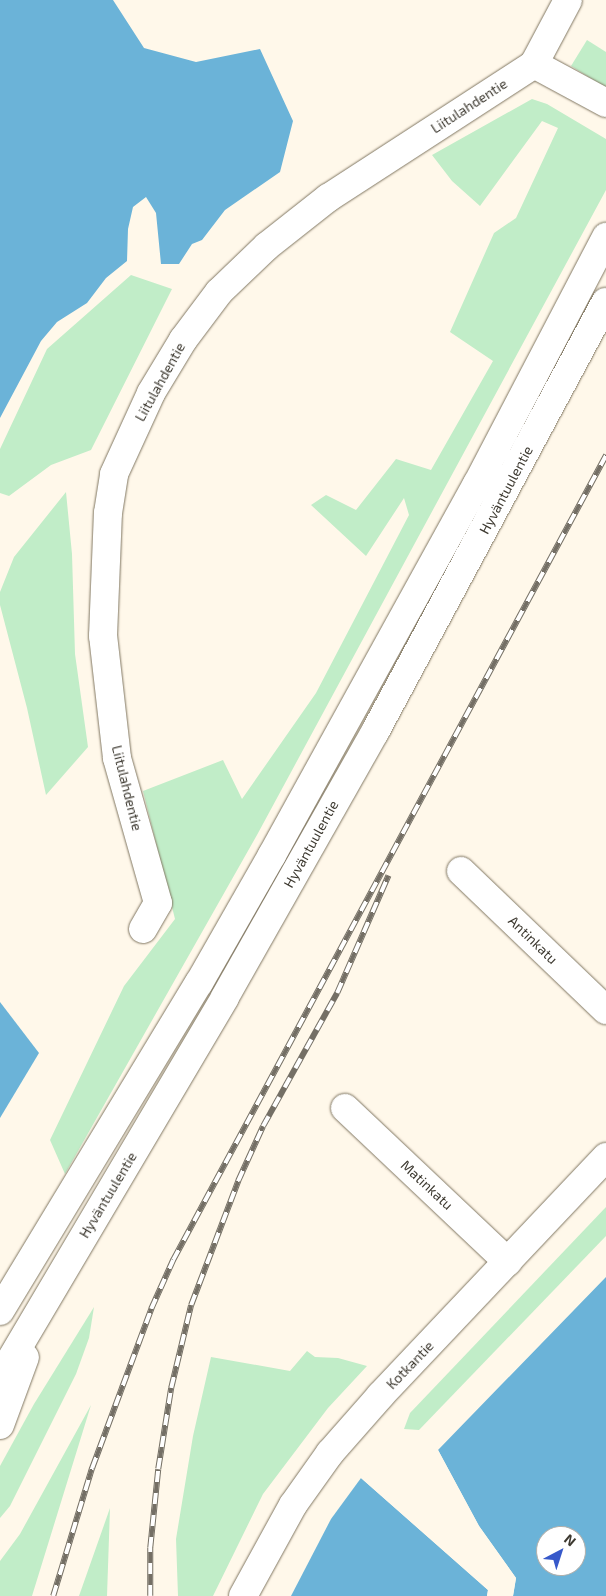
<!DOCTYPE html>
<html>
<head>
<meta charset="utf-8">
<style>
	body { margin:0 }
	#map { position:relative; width:606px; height:1596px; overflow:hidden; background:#fff8ea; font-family:"Exo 2",sans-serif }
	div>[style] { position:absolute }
	.green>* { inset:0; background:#c1edc8 }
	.water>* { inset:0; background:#6bb3d8 }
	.pier>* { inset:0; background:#fff8ea }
	.roads { filter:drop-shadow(0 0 1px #817762) drop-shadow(0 0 1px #817762) }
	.minor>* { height:28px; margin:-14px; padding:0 14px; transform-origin:14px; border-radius:14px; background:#fff }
	.highway>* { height:28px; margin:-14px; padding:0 14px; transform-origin:14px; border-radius:14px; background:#fff }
	.rail>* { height:5.5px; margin-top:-2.75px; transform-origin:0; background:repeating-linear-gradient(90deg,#fff 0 11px,#746f65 0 22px); box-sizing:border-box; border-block:1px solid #746f65 }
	span { translate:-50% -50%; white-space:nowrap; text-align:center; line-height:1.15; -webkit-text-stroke:4px #fff; paint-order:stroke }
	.street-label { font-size:14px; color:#3d3930 }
	.north { position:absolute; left:536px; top:1526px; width:50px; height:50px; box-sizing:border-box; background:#fff; border:1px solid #b1b0ac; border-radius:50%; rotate:40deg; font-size:14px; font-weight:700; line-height:20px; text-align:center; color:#3d3930 }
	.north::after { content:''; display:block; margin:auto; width:18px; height:22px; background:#3759ca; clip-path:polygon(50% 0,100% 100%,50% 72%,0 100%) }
</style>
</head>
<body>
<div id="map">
	<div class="green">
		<div style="clip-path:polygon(587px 40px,606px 52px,606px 88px,571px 66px)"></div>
		<div style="clip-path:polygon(532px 99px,547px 104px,606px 139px,606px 190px,257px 835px,65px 1174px,50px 1140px,124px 986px,175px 919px,143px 791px,223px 760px,242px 799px,316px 693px,409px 515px,404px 498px,366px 556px,311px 505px,326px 495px,356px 510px,396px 459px,431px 470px,493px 361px,450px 332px,494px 233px,516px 218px,558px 128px,542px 121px,480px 206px,452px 181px,432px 155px)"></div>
		<div style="clip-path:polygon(131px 275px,172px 289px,91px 450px,51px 465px,9px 496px,0 493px,0 449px,47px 349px)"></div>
		<div style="clip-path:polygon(66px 492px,72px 554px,75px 654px,88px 747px,46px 795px,27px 708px,0 605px,0 592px,14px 557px)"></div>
		<div style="clip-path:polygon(606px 1207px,606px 1236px,419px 1430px,404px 1429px,410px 1413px)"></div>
		<div style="clip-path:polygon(94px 1307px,89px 1338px,76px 1374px,10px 1506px,0 1518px,0 1466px,34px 1404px)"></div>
		<div style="clip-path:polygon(307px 1351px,315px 1357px,338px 1358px,367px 1366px,328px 1408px,263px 1494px,213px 1596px,178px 1596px,176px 1539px,193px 1436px,211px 1357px,290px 1371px)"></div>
		<div style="clip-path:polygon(91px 1405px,32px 1596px,0 1596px,0 1561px,20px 1534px)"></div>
		<div style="clip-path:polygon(110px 1508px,107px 1596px,79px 1596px)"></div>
	</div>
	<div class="water">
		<div style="clip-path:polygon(0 0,113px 0,144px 48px,196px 62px,260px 49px,293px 121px,280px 172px,225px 210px,202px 240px,192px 244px,179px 264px,161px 264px,156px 213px,146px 197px,133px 207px,128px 229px,127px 261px,106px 278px,87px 303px,57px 322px,41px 341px,0 418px)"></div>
		<div style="clip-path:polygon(0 1002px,39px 1053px,0 1118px)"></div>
		<div style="clip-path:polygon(evenodd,606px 1277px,606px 1596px,513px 1596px,516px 1578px,479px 1526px,438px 1450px,606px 1277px,546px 1536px,576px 1536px,576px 1566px,546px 1566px,546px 1536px)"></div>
		<div style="clip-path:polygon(361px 1478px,488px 1590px,487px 1596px,291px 1596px,331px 1519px)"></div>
	</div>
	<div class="pier">
		<div style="clip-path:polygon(438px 1450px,479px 1526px,516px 1578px,513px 1596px,511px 1596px,513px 1579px,477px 1527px,435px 1451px)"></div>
		<div style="clip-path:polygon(363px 1477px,489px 1589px,490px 1596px,487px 1596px,488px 1590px,361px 1478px)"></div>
	</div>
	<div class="roads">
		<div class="minor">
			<div style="left:534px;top:64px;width:82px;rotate:28.4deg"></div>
			<div style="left:461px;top:871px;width:201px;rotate:43.8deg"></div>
			<div style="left:143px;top:929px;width:30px;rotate:-60deg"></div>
			<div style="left:158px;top:903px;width:151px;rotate:-105.8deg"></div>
			<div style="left:117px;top:758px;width:123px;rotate:-96.5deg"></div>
			<div style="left:103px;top:636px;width:123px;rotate:-87.7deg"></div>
			<div style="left:108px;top:513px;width:39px;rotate:-81deg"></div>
			<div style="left:114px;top:474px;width:89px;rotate:-65.4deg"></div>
			<div style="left:151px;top:393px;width:62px;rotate:-58.9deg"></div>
			<div style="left:183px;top:340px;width:60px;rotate:-53.1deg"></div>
			<div style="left:219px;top:292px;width:66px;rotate:-43.8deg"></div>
			<div style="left:267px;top:246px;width:78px;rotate:-38.2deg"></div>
			<div style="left:328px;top:198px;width:246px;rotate:-33deg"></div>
			<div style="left:534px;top:64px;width:72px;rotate:-62deg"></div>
			<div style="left:345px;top:1108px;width:224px;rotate:43.4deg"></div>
			<div style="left:243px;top:1596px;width:104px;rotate:-61.2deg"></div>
			<div style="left:293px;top:1505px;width:64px;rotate:-54.6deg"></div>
			<div style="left:330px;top:1453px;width:76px;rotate:-48.7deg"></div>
			<div style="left:380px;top:1396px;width:329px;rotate:-46.6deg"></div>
		</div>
		<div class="highway">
			<div style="left:0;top:1311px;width:384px;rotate:-58.8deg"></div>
			<div style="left:199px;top:983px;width:147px;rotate:-60.3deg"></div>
			<div style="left:272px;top:855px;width:424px;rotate:-61.1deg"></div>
			<div style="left:477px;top:484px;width:279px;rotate:-62.4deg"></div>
			<div style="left:0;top:1378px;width:442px;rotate:-59.4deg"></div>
			<div style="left:225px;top:997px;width:305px;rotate:-60.5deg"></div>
			<div style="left:375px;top:732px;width:488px;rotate:-61.8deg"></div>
			<div style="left:0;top:1425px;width:72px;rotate:-69.8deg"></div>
		</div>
	</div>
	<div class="rail">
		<div style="left:53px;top:1596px;width:134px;rotate:-73.1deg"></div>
		<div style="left:92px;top:1468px;width:170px;rotate:-69.6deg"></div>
		<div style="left:151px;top:1309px;width:54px;rotate:-65.8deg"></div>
		<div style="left:173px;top:1260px;width:914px;rotate:-61.72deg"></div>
		<div style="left:150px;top:1596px;width:48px;rotate:-90deg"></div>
		<div style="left:150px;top:1548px;width:79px;rotate:-84.2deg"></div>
		<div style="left:158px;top:1469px;width:82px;rotate:-80.9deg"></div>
		<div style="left:171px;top:1388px;width:85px;rotate:-76.5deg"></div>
		<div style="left:191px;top:1305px;width:133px;rotate:-69.2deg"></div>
		<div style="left:238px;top:1181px;width:60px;rotate:-65.6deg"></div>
		<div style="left:263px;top:1126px;width:152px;rotate:-60.9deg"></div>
		<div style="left:337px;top:993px;width:128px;rotate:-66.4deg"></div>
	</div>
	<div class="street-label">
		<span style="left:469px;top:106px;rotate:-33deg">Liitulahdentie</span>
		<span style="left:160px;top:382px;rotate:-61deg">Liitulahdentie</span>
		<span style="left:506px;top:490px;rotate:-62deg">Hyväntuulentie</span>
		<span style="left:127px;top:788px;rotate:76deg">Liitulahdentie</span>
		<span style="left:311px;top:844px;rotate:-61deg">Hyväntuulentie</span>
		<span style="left:533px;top:940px;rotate:44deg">Antinkatu</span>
		<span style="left:427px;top:1185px;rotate:43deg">Matinkatu</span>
		<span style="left:108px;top:1195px;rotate:-59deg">Hyväntuulentie</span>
		<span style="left:410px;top:1365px;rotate:-46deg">Kotkantie</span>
	</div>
	<div class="north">N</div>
</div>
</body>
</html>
